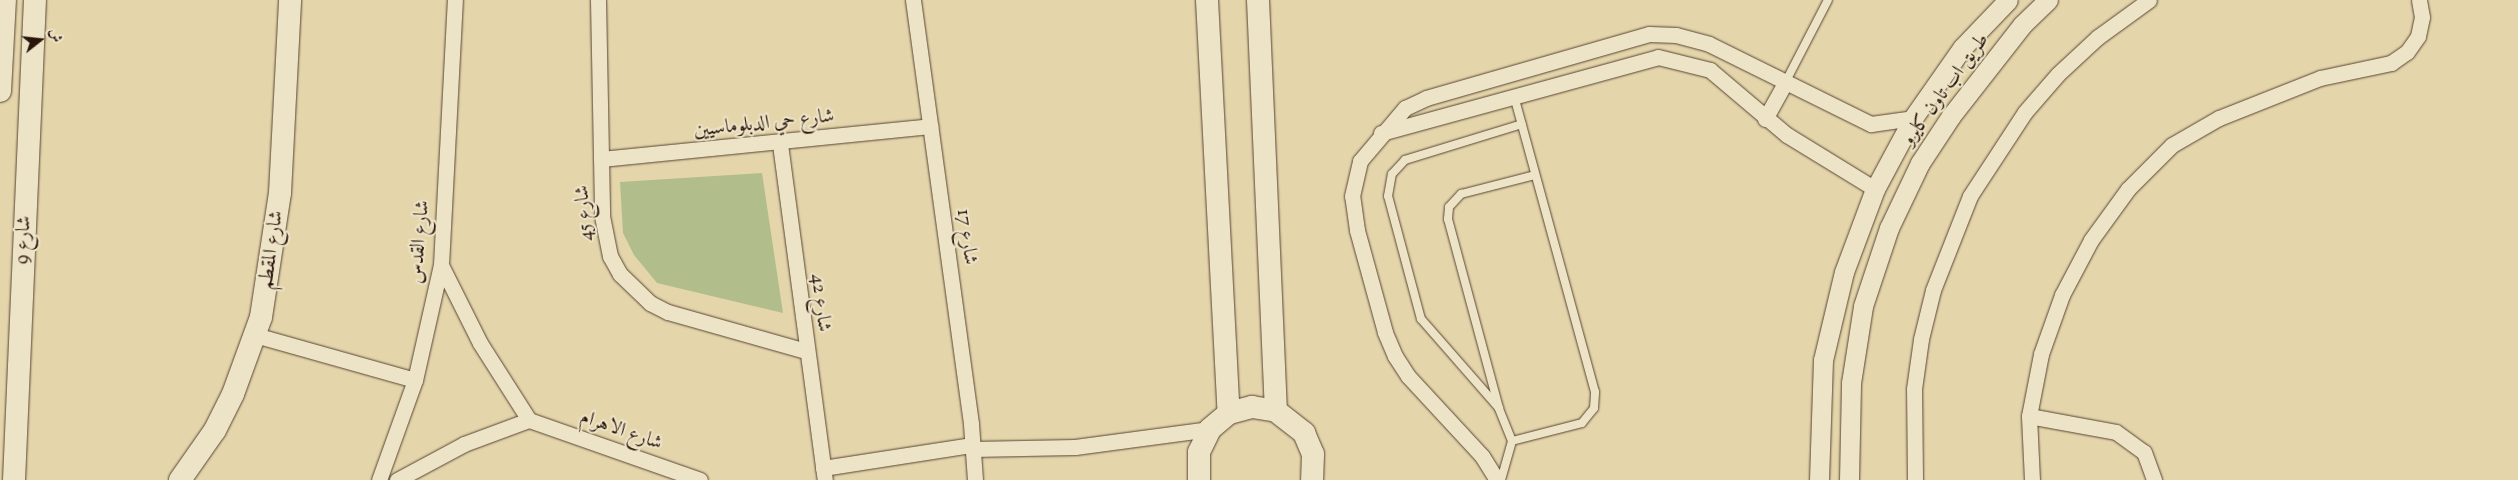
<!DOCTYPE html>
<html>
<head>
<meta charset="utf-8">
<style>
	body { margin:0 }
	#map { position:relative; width:2518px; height:480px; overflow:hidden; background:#e4d5ab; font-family:"Sorts Mill Goudy",Amiri,serif }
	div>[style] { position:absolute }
	.green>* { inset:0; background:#b1be8b }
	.roads { filter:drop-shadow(0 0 1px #584532) drop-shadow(0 0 1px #584532) }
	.service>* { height:8px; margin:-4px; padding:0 4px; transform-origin:4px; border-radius:4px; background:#ede4c8 }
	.minor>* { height:15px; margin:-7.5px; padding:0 7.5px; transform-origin:7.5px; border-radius:7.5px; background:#ede4c8 }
	.tertiary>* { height:19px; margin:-9.5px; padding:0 9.5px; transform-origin:9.5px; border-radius:9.5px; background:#ede4c8 }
	.secondary>* { height:22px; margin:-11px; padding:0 11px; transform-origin:11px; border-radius:11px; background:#ede4c8 }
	span { translate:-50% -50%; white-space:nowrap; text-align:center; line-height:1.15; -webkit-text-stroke:4px #ede4c8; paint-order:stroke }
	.street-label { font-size:20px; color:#29150a }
	.north { position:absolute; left:15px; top:15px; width:50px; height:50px; -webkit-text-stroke:4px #ede4c8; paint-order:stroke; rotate:74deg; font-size:14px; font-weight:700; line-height:20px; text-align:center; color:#29150a }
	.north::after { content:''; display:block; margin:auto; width:18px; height:22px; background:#29150a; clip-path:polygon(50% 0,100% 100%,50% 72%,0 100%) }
</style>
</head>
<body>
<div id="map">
	<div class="green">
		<div style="clip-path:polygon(762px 173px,783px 313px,657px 283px,634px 255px,623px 233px,620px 182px)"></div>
	</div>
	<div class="roads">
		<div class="service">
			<div style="left:1785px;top:83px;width:93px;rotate:-62.6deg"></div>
			<div style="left:1499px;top:408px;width:118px;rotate:-131.2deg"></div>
			<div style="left:1421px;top:319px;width:127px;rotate:-105deg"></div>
			<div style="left:1388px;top:196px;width:22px;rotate:-80deg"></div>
			<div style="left:1392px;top:174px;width:19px;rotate:-47deg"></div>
			<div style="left:1405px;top:160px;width:122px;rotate:-17.1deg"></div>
			<div style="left:1512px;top:441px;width:72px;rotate:-14.4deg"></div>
			<div style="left:1582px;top:423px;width:19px;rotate:-51deg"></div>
			<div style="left:1594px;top:408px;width:16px;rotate:-86deg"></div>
			<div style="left:1595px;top:392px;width:308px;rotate:-105.3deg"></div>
			<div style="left:1501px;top:480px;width:41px;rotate:-74.2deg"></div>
			<div style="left:1512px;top:441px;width:35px;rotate:-112deg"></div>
			<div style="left:1499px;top:408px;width:196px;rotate:-105.1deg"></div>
			<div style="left:1448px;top:219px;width:12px;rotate:-85deg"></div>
			<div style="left:1449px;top:207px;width:18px;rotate:-47deg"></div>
			<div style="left:1461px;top:194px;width:76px;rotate:-14.4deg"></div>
		</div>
		<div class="minor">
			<div style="left:598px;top:0;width:216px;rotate:88.9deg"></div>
			<div style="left:602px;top:216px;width:41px;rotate:78.7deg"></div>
			<div style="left:610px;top:256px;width:21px;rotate:61deg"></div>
			<div style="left:620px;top:274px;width:42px;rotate:44deg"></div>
			<div style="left:650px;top:303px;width:20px;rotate:27deg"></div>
			<div style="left:668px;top:312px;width:143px;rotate:15.8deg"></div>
			<div style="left:913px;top:0;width:428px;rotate:82.2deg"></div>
			<div style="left:971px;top:424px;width:56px;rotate:85.9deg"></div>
			<div style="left:1765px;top:119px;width:41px;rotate:-60.9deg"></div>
			<div style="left:1381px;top:133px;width:287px;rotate:-15.3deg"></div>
			<div style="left:1658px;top:57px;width:54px;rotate:14deg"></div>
			<div style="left:1710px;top:70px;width:101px;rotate:40.2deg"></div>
			<div style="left:1787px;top:135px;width:103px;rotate:31.5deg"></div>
			<div style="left:780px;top:144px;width:339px;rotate:82.4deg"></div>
			<div style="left:601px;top:159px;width:331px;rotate:-5.7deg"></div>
			<div style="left:441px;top:265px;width:87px;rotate:63.4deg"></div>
			<div style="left:480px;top:343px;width:91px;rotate:57.5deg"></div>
			<div style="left:255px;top:335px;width:166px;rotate:15.7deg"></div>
			<div style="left:2029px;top:416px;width:88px;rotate:10.4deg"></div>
			<div style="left:2116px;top:432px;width:34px;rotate:36deg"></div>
			<div style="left:2144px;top:452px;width:30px;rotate:70deg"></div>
			<div style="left:972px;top:449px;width:103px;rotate:-1.1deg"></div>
			<div style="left:1075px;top:447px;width:136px;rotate:-7.6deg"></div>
			<div style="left:823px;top:468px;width:151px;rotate:-8.8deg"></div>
			<div style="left:379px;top:480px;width:106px;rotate:-70.2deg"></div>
			<div style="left:415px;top:380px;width:118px;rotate:-77.3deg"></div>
			<div style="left:441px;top:265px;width:265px;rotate:-87deg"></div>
			<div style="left:397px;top:480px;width:76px;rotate:-28.2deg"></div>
			<div style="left:464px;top:444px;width:69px;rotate:-20.3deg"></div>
			<div style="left:529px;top:420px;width:181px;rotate:19.3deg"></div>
			<div style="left:1497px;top:480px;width:28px;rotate:-122deg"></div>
			<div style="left:1482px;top:456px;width:109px;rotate:-132.8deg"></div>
			<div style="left:1408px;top:376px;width:24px;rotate:-123deg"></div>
			<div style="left:1395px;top:356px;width:26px;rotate:-113deg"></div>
			<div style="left:1385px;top:332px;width:106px;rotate:-105.4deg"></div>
			<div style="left:1357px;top:230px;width:34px;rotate:-98deg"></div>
			<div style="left:1352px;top:196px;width:36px;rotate:-77deg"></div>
			<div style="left:1360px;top:161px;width:70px;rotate:-49.7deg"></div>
			<div style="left:1405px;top:108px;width:23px;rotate:-25deg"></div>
			<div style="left:1426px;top:98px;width:232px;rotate:-16deg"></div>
			<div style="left:1649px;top:34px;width:27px;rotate:2deg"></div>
			<div style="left:1676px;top:35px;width:34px;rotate:15deg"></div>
			<div style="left:1709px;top:44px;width:181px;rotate:26.3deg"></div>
			<div style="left:1871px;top:124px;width:42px;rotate:-8.1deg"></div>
			<div style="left:1915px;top:480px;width:91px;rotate:-90.6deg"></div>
			<div style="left:1914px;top:389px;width:50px;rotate:-82deg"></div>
			<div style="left:1921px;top:339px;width:50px;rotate:-76.2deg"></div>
			<div style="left:1933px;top:290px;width:101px;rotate:-68.5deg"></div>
			<div style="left:1970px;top:196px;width:100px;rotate:-56.8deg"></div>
			<div style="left:2025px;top:112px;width:50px;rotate:-49deg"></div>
			<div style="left:2058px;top:74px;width:54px;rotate:-42.8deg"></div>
			<div style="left:2098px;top:37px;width:63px;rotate:-36deg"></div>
			<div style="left:2032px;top:480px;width:64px;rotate:-92.7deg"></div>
			<div style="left:2029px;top:416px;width:63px;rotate:-79deg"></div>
			<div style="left:2041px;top:354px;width:63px;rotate:-70.4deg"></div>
			<div style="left:2062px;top:295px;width:62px;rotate:-62.2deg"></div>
			<div style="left:2091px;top:240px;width:63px;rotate:-54deg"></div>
			<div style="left:2128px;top:189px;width:62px;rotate:-45deg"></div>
			<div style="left:2172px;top:145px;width:54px;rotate:-29.9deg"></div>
			<div style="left:2219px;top:118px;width:109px;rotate:-21.6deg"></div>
			<div style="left:2320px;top:78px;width:73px;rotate:-11.9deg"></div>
			<div style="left:2391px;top:63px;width:19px;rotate:-35deg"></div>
			<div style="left:2407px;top:52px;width:19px;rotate:-55deg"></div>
			<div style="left:2418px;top:36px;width:19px;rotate:-78deg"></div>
			<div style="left:2422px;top:17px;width:17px;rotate:-100deg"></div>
		</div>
		<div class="tertiary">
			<div style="left:1819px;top:480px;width:120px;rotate:-88.1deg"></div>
			<div style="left:1823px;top:360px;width:90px;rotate:-76.6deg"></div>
			<div style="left:1844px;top:272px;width:89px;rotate:-69.5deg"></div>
			<div style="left:1875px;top:189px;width:81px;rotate:-61.8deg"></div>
			<div style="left:1913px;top:118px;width:85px;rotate:-55deg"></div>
			<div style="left:1962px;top:48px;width:66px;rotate:-46.2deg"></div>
			<div style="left:1849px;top:480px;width:97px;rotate:-88.8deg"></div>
			<div style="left:1851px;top:383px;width:78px;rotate:-81.1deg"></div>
			<div style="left:1863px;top:306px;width:82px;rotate:-71.6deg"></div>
			<div style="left:1889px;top:228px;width:72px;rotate:-64.5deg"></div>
			<div style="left:1920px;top:163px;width:56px;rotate:-56.6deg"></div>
			<div style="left:1951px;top:116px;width:115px;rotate:-52deg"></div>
			<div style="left:2022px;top:25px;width:36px;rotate:-44deg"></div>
		</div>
		<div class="secondary">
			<div style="left:1207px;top:0;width:414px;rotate:87deg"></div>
			<div style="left:1258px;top:0;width:411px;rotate:87.5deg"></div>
			<div style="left:0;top:91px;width:91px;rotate:-86.9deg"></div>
			<div style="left:14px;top:480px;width:480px;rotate:-87.5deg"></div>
			<div style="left:180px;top:480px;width:61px;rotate:-55deg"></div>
			<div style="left:215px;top:430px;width:40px;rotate:-63.4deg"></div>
			<div style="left:233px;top:394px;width:82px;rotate:-70deg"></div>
			<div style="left:261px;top:317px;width:125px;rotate:-81.3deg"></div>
			<div style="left:280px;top:193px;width:193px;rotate:-87deg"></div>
			<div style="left:1199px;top:480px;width:28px;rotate:-90deg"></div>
			<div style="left:1199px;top:452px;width:25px;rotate:-64deg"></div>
			<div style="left:1210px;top:429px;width:25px;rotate:-40deg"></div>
			<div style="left:1229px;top:413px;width:24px;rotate:-15deg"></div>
			<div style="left:1252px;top:407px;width:24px;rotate:9deg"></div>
			<div style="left:1276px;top:411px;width:36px;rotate:38deg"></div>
			<div style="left:1304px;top:433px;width:23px;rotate:67deg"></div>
			<div style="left:1313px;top:454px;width:26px;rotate:92deg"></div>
		</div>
	</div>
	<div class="street-label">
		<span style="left:1946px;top:90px;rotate:-54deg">طريق اب تاون كايرو</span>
		<span style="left:764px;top:124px;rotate:-6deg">شارع حي الدبلوماسيين</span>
		<span style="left:585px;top:213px;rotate:-95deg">شارع 45</span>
		<span style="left:966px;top:237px;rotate:82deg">شارع 17</span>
		<span style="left:24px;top:240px;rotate:-87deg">شارع 9</span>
		<span style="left:420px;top:242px;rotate:-85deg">شارع القدس</span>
		<span style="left:272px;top:250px;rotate:-82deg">شارع المقطم</span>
		<span style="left:820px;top:303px;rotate:83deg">شارع 42</span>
		<span style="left:621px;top:431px;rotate:19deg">شارع الاهرام</span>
	</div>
	<div class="north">ش</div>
</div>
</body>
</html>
